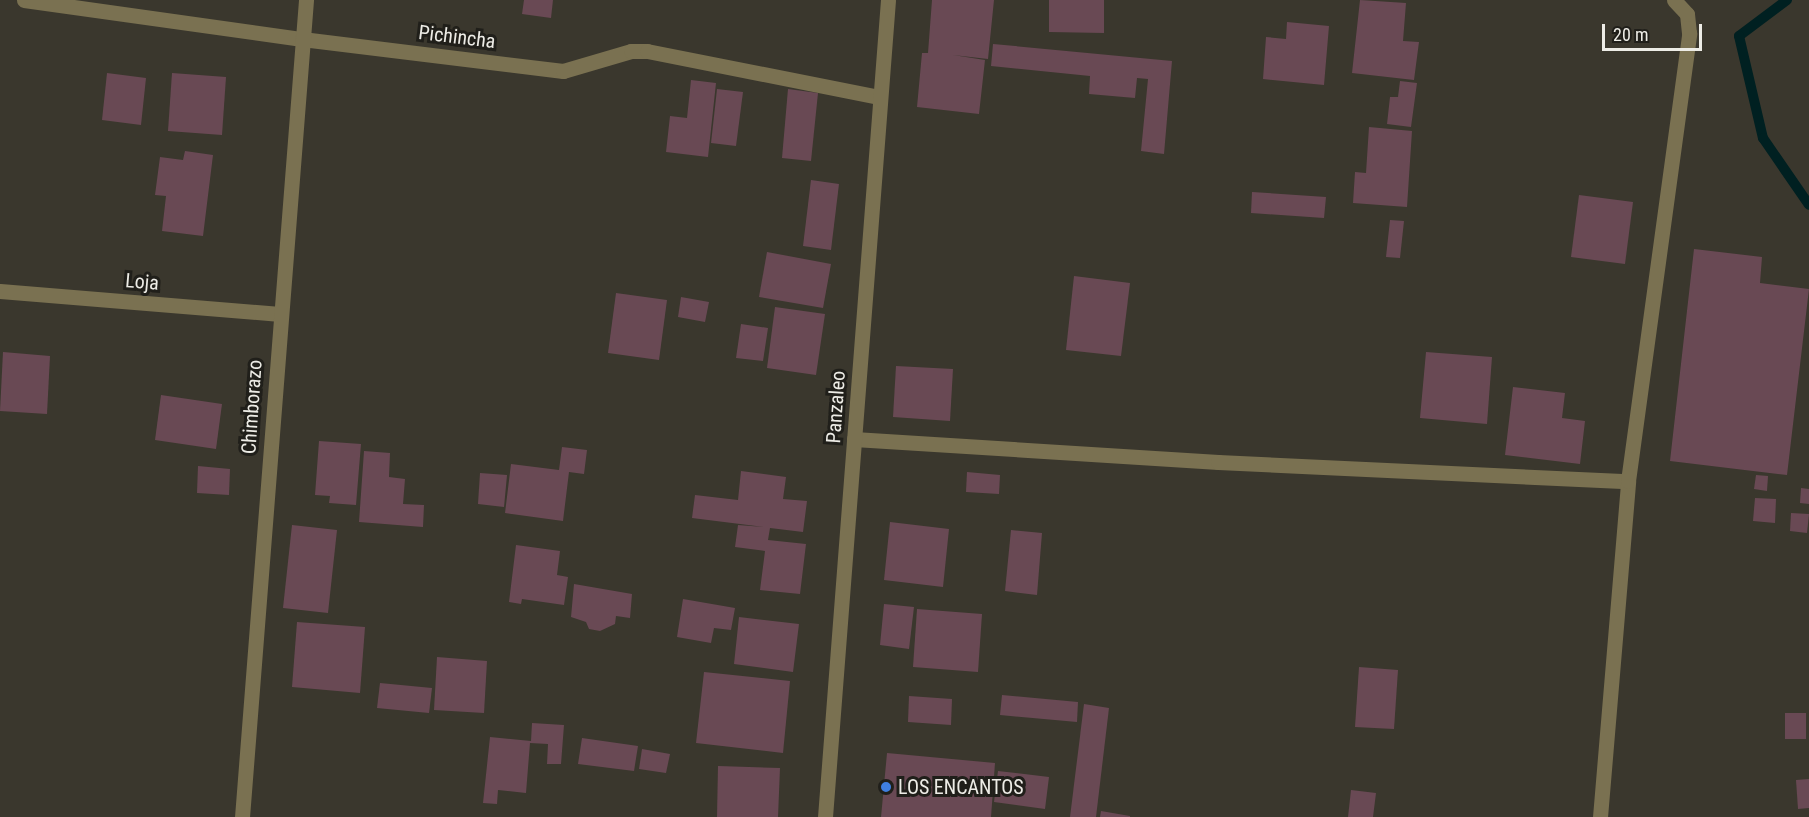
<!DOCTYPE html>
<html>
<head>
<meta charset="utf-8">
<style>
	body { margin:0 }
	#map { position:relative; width:1809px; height:817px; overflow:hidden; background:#3a372d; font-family:"Roboto Condensed",sans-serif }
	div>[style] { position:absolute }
	.stream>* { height:10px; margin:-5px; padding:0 5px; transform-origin:5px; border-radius:5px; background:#002021 }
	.building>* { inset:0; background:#694954 }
	.minor>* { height:15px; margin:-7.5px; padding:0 7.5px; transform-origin:7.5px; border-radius:7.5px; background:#7a7151 }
	.dots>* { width:16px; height:16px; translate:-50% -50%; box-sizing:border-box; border:3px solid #201f1a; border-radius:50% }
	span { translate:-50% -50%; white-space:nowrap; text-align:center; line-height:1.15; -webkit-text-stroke:6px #201f1a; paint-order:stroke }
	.street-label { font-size:20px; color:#edece6 }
	.poi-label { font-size:20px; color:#edece6 }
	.left { translate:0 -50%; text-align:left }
	.scale { position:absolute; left:1602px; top:24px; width:100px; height:27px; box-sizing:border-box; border:3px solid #edece6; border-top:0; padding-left:8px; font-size:18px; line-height:21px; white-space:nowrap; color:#edece6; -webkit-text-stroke:4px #201f1a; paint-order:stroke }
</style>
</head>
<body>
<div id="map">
	<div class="stream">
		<div style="left:1787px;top:0;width:60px;rotate:143.1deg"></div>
		<div style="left:1739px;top:36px;width:105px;rotate:76.8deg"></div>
		<div style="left:1763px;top:138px;width:81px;rotate:55.5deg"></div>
	</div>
	<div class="building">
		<div style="clip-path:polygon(524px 0,553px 0,551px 18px,522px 14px)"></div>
		<div style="clip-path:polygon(932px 0,994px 0,988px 59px,953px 55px,985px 60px,979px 114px,917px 107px,922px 53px,928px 53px)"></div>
		<div style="clip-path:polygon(1049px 0,1104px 0,1104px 33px,1049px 32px)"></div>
		<div style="clip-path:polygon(1360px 0,1406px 3px,1403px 41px,1419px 42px,1414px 80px,1352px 73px)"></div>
		<div style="clip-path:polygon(1287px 22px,1329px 26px,1324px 85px,1263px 79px,1266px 37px,1286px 39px)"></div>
		<div style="clip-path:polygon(993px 44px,1172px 61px,1164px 154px,1141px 151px,1148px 79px,1137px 78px,1135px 98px,1089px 94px,1090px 76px,991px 66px)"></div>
		<div style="clip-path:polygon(107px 73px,146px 78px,141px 125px,102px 120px)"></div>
		<div style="clip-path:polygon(172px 73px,226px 77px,222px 135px,168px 131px)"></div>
		<div style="clip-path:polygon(691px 80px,716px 83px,708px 157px,666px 152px,670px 116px,687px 118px)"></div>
		<div style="clip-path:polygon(1400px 81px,1417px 83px,1411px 127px,1387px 124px,1390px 97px,1398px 97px)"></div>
		<div style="clip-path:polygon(717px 89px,743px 92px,736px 146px,711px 143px)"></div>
		<div style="clip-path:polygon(788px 89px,818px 93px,811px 161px,782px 158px)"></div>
		<div style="clip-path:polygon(1369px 127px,1412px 131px,1407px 207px,1353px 203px,1355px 172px,1366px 173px)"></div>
		<div style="clip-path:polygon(185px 151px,213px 155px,203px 236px,162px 231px,166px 196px,155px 195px,160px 157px,183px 160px)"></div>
		<div style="clip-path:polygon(811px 180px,839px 184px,831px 250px,803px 246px)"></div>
		<div style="clip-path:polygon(1252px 192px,1326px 197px,1324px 218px,1251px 213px)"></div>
		<div style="clip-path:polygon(1579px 195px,1633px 202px,1625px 264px,1571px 257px)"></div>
		<div style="clip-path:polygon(1390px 220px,1404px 221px,1400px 258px,1386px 257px)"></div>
		<div style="clip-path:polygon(1694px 249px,1762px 257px,1760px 283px,1809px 289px,1787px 475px,1670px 461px)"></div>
		<div style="clip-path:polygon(767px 252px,831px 264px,823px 308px,759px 297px)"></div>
		<div style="clip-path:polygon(1074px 276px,1130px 283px,1121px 356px,1066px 350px)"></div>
		<div style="clip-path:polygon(616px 293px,667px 300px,659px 360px,608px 353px)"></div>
		<div style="clip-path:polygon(681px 297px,709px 302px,705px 322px,678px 317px)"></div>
		<div style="clip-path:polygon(775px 307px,825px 314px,816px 375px,767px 368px)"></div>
		<div style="clip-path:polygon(741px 324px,768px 328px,763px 361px,736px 358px)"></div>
		<div style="clip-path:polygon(3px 352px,50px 356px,47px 414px,0 411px)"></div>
		<div style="clip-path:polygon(1426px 352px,1492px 357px,1487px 424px,1420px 418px)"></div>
		<div style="clip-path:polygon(896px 366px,953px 369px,950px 421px,893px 417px)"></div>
		<div style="clip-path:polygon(1513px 387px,1565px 393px,1562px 418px,1585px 421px,1580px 464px,1505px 455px)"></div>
		<div style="clip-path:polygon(161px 395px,222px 404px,216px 449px,155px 440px)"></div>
		<div style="clip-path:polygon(319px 441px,361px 444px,356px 505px,329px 503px,330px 496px,315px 495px)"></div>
		<div style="clip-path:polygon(562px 447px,587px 450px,584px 474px,569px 472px,563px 521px,505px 513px,511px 464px,559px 470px)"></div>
		<div style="clip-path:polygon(364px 451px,390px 453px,389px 477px,405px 479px,403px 504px,424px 505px,423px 527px,359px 522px)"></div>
		<div style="clip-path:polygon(198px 466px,230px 469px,229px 495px,197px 493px)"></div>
		<div style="clip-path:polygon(741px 471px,786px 477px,783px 499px,807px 501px,803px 532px,770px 528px,768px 540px,806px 544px,800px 594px,760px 590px,765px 551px,735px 547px,738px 525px,765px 527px,692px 518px,695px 495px,738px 500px)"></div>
		<div style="clip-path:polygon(967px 472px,1000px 475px,999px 494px,966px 492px)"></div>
		<div style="clip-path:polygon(480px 473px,507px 475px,504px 507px,478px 504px)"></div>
		<div style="clip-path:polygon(1756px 475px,1768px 476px,1767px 491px,1754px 489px)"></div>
		<div style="clip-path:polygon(1801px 488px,1809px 489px,1809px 504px,1800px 503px)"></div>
		<div style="clip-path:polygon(1755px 498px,1776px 499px,1775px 523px,1753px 521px)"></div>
		<div style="clip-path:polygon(1791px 513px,1809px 514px,1807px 533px,1790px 531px)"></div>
		<div style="clip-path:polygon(890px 522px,949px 529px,943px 587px,884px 580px)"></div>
		<div style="clip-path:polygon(292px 525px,337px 530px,328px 613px,283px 608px)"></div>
		<div style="clip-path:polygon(1011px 530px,1042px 533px,1037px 595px,1005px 591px)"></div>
		<div style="clip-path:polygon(516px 545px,560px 551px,557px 575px,568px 577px,564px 605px,522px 599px,521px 604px,509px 602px)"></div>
		<div style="clip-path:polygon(574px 584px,632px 594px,630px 618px,616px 616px,615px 624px,600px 631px,589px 629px,586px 622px,571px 617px)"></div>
		<div style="clip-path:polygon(683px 599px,735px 608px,731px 630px,714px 628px,711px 643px,677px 637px)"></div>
		<div style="clip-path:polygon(884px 604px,914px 607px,909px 649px,880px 645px)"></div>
		<div style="clip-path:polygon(917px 609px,982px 614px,978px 672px,913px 667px)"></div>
		<div style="clip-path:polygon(739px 617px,799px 624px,793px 672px,734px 664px)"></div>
		<div style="clip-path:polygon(297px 622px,365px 627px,360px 693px,292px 687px)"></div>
		<div style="clip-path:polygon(437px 657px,487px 661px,484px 713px,434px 710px)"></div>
		<div style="clip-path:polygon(1359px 667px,1398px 670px,1394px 729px,1355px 727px)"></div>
		<div style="clip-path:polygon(704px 672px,790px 681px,783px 753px,696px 743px)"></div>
		<div style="clip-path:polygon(380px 683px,432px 688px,429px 713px,377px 708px)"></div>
		<div style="clip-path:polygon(1002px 695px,1078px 702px,1077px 722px,1000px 715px)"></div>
		<div style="clip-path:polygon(909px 696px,952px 699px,951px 725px,908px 722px)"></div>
		<div style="clip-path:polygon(1084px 704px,1109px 708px,1096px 817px,1070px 817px)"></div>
		<div style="clip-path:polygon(1785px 713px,1806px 713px,1806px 739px,1785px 739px)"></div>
		<div style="clip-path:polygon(532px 723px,564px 725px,561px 764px,547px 764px,548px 744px,530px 743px,526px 793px,498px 790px,497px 804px,483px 803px,490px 737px,531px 741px)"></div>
		<div style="clip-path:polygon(582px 738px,638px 746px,634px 771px,578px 764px)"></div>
		<div style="clip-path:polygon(642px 749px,670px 754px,666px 773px,639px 769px)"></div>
		<div style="clip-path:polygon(887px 753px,995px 763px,991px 817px,881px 817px)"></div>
		<div style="clip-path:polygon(718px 766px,780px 768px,778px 817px,717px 817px)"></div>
		<div style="clip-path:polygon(998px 771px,1049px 777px,1045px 809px,994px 802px)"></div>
		<div style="clip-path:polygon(1809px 779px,1809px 808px,1798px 809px,1796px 780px)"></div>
		<div style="clip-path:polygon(1351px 790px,1376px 793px,1373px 817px,1348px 817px)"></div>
		<div style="clip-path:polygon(1101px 811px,1130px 816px,1130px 817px,1100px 817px)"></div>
	</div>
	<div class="minor">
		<div style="left:24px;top:0;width:281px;rotate:8deg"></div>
		<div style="left:302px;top:39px;width:263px;rotate:7deg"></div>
		<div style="left:563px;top:71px;width:71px;rotate:-16.4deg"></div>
		<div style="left:631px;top:51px;width:16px"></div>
		<div style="left:647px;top:51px;width:237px;rotate:11.2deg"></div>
		<div style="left:0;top:291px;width:281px;rotate:4.7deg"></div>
		<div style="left:854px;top:439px;width:365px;rotate:3.6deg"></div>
		<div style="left:1218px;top:462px;width:410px;rotate:2.7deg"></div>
		<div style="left:242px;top:817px;width:820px;rotate:-85.52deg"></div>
		<div style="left:825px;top:817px;width:819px;rotate:-85.59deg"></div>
		<div style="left:1600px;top:817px;width:337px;rotate:-85.2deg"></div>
		<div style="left:1628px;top:481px;width:452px;rotate:-82.2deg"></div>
		<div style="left:1689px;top:33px;width:19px;rotate:-96deg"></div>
		<div style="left:1687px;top:14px;width:19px;rotate:-133deg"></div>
	</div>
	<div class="dots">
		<div style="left:886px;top:787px;background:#3f7fe0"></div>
	</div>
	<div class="street-label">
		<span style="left:457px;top:37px;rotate:7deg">Pichincha</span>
		<span style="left:142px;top:282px;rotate:5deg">Loja</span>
		<span style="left:252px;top:407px;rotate:-86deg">Chimborazo</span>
		<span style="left:836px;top:407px;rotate:-86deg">Panzaleo</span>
	</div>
	<div class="poi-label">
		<span class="left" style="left:898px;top:787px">LOS ENCANTOS</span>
	</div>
	<div class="scale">20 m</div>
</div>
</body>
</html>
